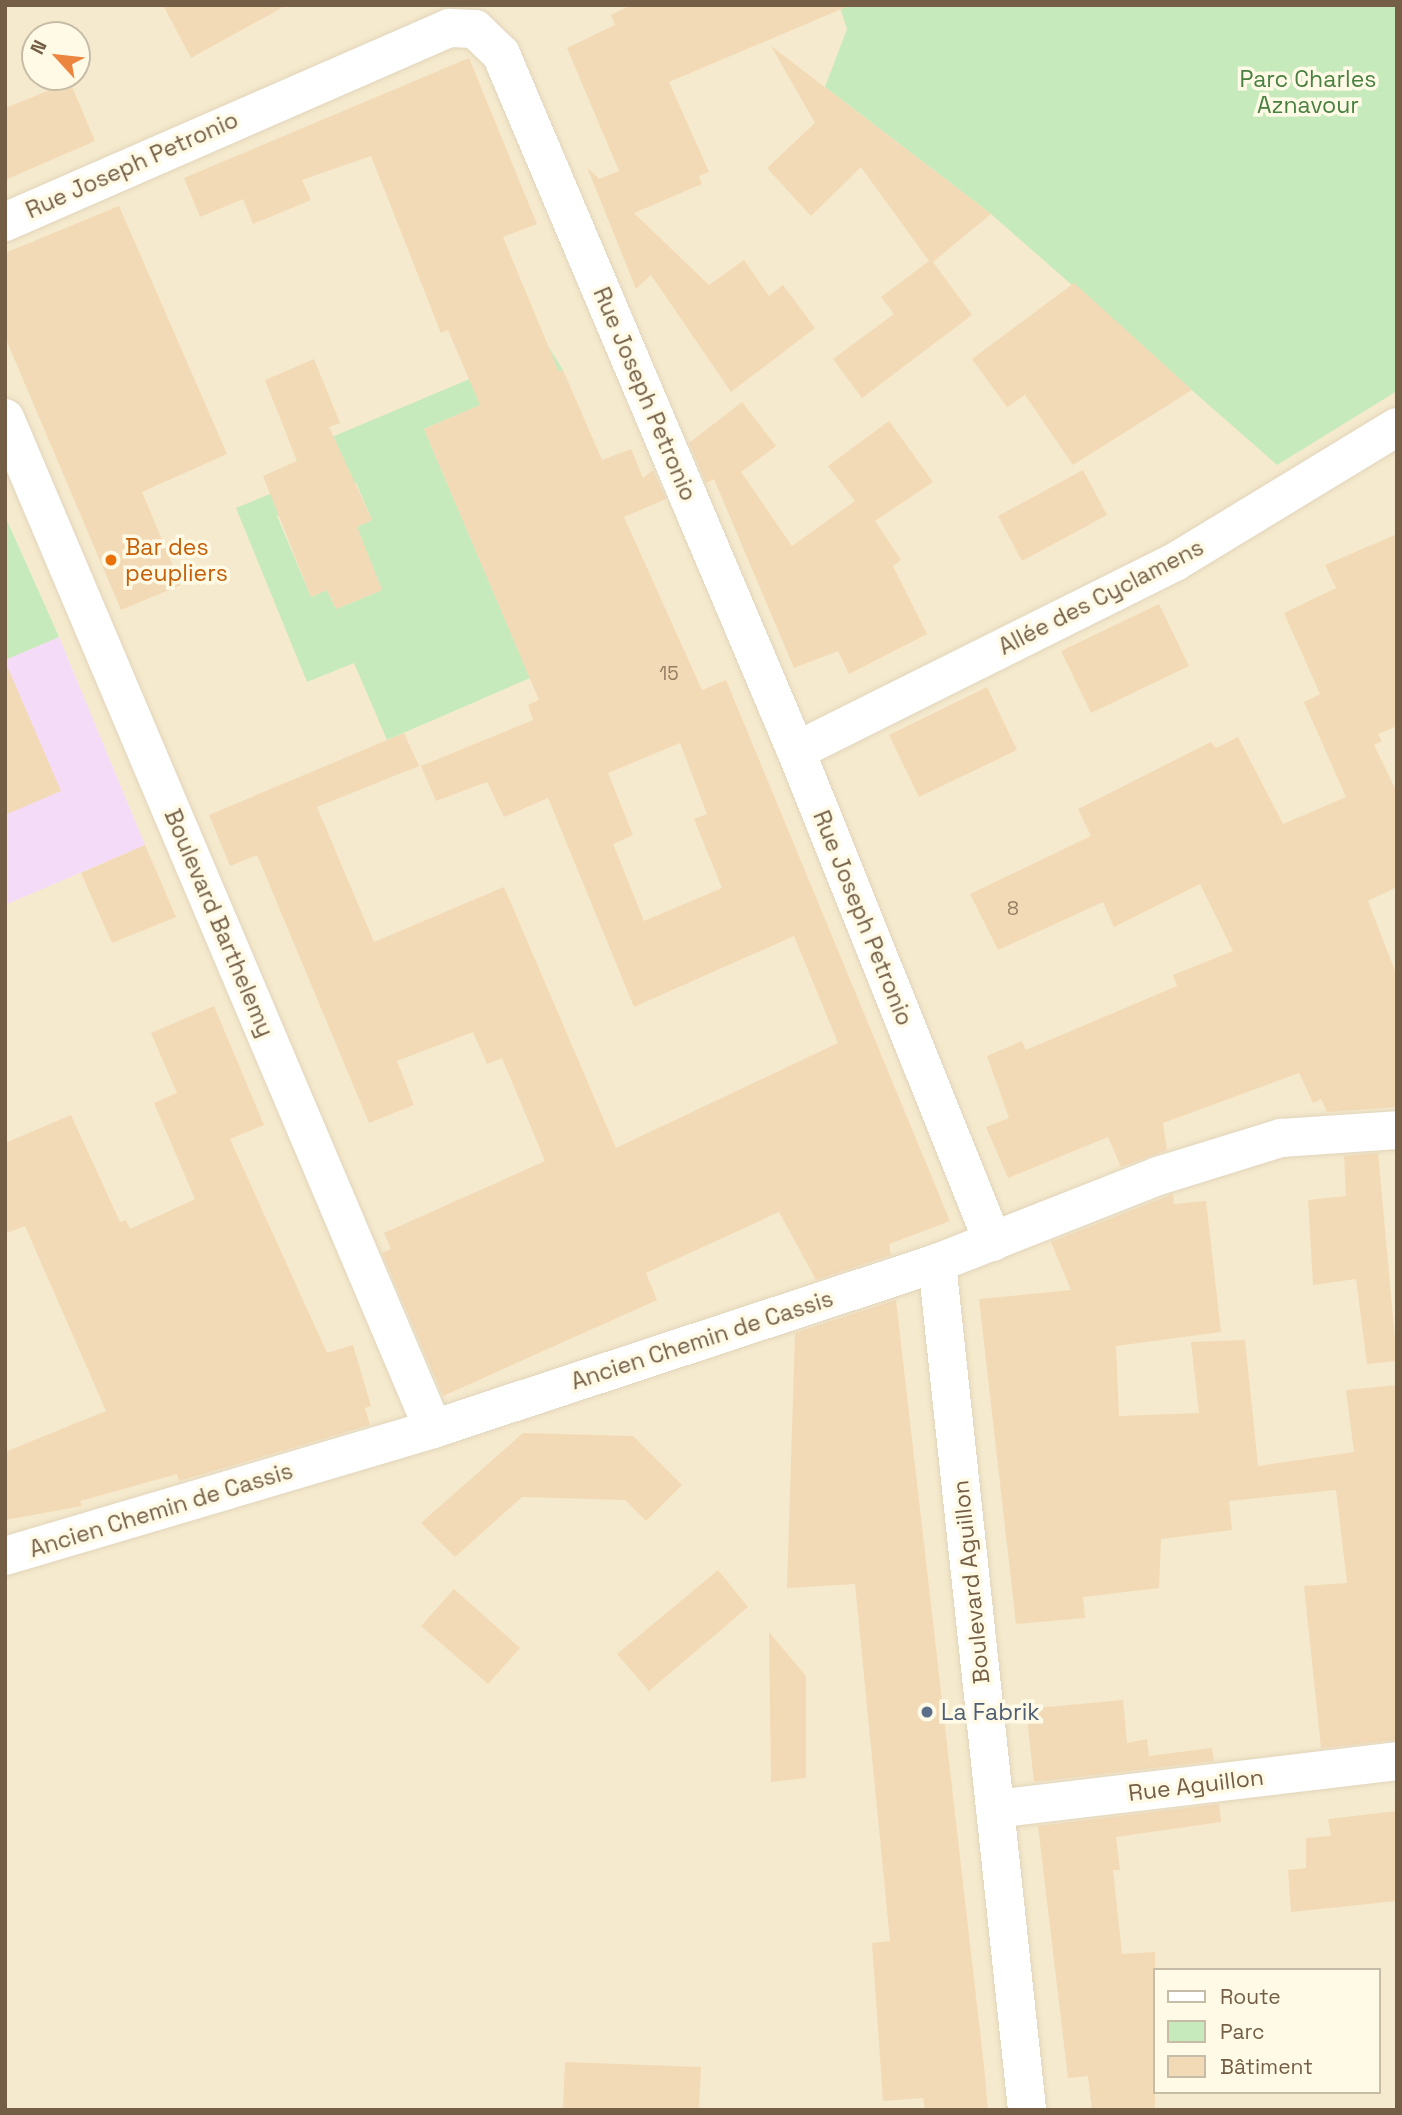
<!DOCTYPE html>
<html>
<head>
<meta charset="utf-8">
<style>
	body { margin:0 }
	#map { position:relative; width:1402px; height:2115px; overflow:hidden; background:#fdf7df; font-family:"Space Grotesk",sans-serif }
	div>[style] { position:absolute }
	.residential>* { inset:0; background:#f5eacd }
	.education>* { inset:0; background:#f4dcf9 }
	.green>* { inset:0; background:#c7eabd }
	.building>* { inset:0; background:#f3dab6 }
	.roads { filter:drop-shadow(0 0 2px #e1d4bb) drop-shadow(0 0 2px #e1d4bb) }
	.street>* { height:38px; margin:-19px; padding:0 19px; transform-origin:19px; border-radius:19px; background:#fff }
	.dots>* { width:19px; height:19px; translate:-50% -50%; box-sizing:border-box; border:4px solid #fffae6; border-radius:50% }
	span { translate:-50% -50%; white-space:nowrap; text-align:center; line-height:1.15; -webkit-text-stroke:7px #fffae6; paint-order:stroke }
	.number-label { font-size:19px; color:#947e62 }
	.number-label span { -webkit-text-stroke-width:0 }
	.park-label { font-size:23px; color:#478040 }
	.street-label { font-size:23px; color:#745f46 }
	.food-label { font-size:23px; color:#c56008 }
	.left { translate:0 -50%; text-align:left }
	.service-label { font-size:23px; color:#4e5e75 }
	.frame { position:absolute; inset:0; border:7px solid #745f46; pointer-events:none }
	.legend { position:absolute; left:1153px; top:1968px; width:228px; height:126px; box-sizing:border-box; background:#fffae6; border:2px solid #c7bca6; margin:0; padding:9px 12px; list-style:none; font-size:21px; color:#745f46 }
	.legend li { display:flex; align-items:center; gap:14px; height:35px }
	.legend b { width:35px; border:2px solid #c7bca6 }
	.north { position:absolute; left:21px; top:21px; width:70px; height:70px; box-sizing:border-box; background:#fffae6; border:2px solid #c7bca6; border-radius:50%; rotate:297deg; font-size:19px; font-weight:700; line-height:28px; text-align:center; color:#745f46 }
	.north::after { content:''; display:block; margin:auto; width:24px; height:32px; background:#ec863e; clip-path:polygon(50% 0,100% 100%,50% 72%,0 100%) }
</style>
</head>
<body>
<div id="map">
	<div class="residential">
		<div style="clip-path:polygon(evenodd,5px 5px,1397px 5px,1397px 2110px,5px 2110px,5px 5px,35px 35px,77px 35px,77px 77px,35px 77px,35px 35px,5px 5px,1155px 1970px,1379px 1970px,1379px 2092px,1155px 2092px,1155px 1970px)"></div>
	</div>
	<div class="education">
		<div style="clip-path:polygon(59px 637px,145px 845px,5px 905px,5px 660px)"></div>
	</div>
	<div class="green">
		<div style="clip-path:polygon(839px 5px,1397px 5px,1397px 391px,1277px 465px,991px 214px,825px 87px,847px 29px)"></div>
		<div style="clip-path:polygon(evenodd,548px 346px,563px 370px,424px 429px,530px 678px,387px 740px,354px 663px,307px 682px,236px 508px,275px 492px,298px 464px,294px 453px,548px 346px,356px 483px,372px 520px,356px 527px,382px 590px,336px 609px,327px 590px,311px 597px,277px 516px,356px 483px)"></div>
		<div style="clip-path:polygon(5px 516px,59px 637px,5px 660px)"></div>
	</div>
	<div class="building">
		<div style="clip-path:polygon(163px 5px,287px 5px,191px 58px)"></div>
		<div style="clip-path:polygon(632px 5px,851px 5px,669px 82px,709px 172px,699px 176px,702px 184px,634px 213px,709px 285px,744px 260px,769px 296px,783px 285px,815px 328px,731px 392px,651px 275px,636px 289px,587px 167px,599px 179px,619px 171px,567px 48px,615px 25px,611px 15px)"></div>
		<div style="clip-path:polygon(771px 46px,991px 214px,933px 262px,972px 315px,862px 398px,833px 359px,894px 314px,881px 297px,929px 261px,861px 167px,811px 216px,767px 168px,815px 123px)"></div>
		<div style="clip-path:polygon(evenodd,469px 58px,537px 224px,503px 237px,559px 372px,563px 370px,602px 460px,631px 449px,643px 478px,653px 470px,666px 499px,624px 517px,702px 690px,726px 680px,950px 1221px,889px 1244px,891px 1255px,816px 1280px,779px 1212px,646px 1273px,657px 1300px,443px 1396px,382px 1253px,391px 1249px,384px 1233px,545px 1161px,502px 1058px,487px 1064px,473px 1032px,397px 1061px,414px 1105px,369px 1123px,257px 855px,230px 866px,209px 815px,404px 733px,419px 766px,317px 807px,374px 942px,504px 887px,616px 1148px,838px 1043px,794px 936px,634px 1007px,548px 798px,504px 817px,487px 782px,436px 801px,421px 766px,533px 720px,528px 705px,539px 700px,424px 429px,480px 405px,448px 330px,441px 333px,371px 156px,302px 180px,311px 200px,253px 224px,243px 199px,200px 217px,184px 178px,469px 58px,680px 743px,707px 814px,694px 819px,722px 888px,644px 921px,613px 844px,633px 835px,608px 773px,680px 743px)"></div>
		<div style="clip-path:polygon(70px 82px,95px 141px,5px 180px,5px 108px)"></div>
		<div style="clip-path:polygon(119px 206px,227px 454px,142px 492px,181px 585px,121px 610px,5px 337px,5px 253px)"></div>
		<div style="clip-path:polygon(1074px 283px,1192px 390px,1073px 465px,1025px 395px,1007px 407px,972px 359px)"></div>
		<div style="clip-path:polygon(314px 359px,340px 423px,329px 427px,372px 520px,357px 527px,382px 590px,336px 609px,327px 590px,311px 597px,263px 476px,297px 461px,265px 380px)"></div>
		<div style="clip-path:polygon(742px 402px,776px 446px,741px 472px,792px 546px,855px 501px,828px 466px,889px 421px,933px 482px,875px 521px,901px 560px,893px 566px,927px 634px,849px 674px,838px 651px,794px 668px,714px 479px,706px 483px,689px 443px)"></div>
		<div style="clip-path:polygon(1083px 470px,1107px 515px,1022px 561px,998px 516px)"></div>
		<div style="clip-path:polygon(1397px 534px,1397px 726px,1378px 734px,1382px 741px,1374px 745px,1397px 792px,1397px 887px,1368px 901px,1397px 976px,1397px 1107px,1327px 1112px,1321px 1099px,1313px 1103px,1299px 1073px,1163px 1123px,1167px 1150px,1121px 1167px,1108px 1137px,1008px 1178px,986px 1127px,1009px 1118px,987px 1056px,1022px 1041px,1026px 1050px,1177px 986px,1173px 975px,1233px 951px,1200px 884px,1114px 927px,1103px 902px,998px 950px,970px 894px,1091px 836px,1078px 809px,1211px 742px,1216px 748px,1238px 737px,1283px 824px,1346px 797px,1304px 702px,1320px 694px,1284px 613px,1336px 588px,1325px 565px)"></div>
		<div style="clip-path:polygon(1159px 604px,1189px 666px,1091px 713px,1061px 651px)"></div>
		<div style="clip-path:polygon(5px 661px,61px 791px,5px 815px)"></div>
		<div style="clip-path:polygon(987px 687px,1017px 750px,919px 797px,889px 735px)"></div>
		<div style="clip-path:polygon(145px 845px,176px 917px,112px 943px,81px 873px)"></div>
		<div style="clip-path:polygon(214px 1006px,264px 1125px,230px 1139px,327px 1353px,353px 1345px,371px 1406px,365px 1408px,370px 1425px,179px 1481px,177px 1474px,80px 1501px,82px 1506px,5px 1520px,5px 1452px,106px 1411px,25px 1226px,5px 1234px,5px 1143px,71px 1115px,120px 1222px,126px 1220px,130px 1229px,195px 1199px,154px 1103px,177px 1093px,151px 1033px)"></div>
		<div style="clip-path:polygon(1378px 1153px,1397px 1361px,1367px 1364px,1356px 1279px,1313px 1285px,1308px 1200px,1346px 1196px,1344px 1156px)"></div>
		<div style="clip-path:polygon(1173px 1194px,1174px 1204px,1206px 1201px,1221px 1332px,1116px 1346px,1119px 1416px,1199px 1413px,1191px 1342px,1245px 1340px,1258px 1466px,1354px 1452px,1346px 1390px,1397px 1385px,1397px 1740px,1321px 1748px,1304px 1586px,1347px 1583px,1336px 1490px,1229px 1501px,1232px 1530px,1161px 1539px,1159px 1588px,1083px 1597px,1085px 1618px,1016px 1624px,979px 1299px,1071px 1290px,1051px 1242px)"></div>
		<div style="clip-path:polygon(896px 1300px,984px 2066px,988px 2110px,925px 2110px,923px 2098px,883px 2101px,872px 1943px,890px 1941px,855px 1584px,787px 1588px,795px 1333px)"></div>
		<div style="clip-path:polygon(523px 1433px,633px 1436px,682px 1485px,646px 1521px,625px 1500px,522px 1497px,455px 1557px,421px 1523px)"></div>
		<div style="clip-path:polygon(718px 1570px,748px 1607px,649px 1691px,617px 1654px)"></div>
		<div style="clip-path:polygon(454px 1589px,520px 1648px,488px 1684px,421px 1626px)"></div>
		<div style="clip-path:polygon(769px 1632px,806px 1676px,806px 1778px,771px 1782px)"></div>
		<div style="clip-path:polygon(1123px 1700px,1127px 1743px,1147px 1739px,1149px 1756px,1212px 1748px,1214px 1761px,1034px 1782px,1026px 1709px)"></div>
		<div style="clip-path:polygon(1219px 1804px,1221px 1822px,1116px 1837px,1120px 1870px,1113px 1870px,1122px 1954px,1155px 1952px,1155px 2110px,1092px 2110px,1088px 2076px,1068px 2078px,1038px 1826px)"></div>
		<div style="clip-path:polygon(1397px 1811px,1397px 1901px,1291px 1912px,1288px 1870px,1306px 1868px,1306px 1838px,1331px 1836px,1328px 1819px)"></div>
		<div style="clip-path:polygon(565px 2062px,701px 2067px,699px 2110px,563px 2110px)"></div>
	</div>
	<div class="roads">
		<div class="street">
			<div style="left:5px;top:222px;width:485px;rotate:-23.6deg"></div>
			<div style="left:449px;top:28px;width:26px;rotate:2deg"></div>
			<div style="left:475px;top:29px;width:36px;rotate:44deg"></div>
			<div style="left:501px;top:54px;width:757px;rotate:67.06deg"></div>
			<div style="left:796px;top:751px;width:529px;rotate:68.14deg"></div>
			<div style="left:5px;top:418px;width:1098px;rotate:67.05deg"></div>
			<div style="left:796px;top:751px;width:424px;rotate:-26.5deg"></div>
			<div style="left:1175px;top:562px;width:260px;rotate:-31.3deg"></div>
			<div style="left:937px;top:1263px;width:852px;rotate:83.93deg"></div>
			<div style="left:5px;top:1556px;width:446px;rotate:-16.5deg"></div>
			<div style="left:433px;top:1429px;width:531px;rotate:-18.23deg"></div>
			<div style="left:937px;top:1263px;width:238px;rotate:-21.5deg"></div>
			<div style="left:1158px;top:1176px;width:129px;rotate:-17.2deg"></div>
			<div style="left:1281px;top:1138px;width:116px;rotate:-3.9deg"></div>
			<div style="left:995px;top:1809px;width:405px;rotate:-6.8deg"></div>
		</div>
	</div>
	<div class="dots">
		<div style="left:111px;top:560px;background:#e8710a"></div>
		<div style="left:927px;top:1712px;background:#5c6f8a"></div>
	</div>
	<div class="number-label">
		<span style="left:669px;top:674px">15</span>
		<span style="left:1013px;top:909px">8</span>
	</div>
	<div class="park-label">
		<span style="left:1308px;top:92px">Parc Charles<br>Aznavour</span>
	</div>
	<div class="street-label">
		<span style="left:132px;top:165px;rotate:-24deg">Rue Joseph Petronio</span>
		<span style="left:645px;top:394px;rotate:67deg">Rue Joseph Petronio</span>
		<span style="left:1101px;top:597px;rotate:-27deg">Allée des Cyclamens</span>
		<span style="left:863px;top:918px;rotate:68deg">Rue Joseph Petronio</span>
		<span style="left:219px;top:923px;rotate:67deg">Boulevard Barthelemy</span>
		<span style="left:702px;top:1340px;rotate:-18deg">Ancien Chemin de Cassis</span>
		<span style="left:161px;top:1510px;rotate:-17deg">Ancien Chemin de Cassis</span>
		<span style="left:971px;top:1582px;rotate:-96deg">Boulevard Aguillon</span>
		<span style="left:1196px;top:1785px;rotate:-7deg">Rue Aguillon</span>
	</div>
	<div class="food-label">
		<span class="left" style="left:125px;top:560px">Bar des<br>peupliers</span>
	</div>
	<div class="service-label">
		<span class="left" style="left:941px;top:1712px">La Fabrik</span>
	</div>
	<div class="frame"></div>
	<ul class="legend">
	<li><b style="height:9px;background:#fff"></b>Route</li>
	<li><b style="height:19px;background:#c7eabd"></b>Parc</li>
	<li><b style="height:19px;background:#f3dab6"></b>Bâtiment</li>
	</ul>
	<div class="north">N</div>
</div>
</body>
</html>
